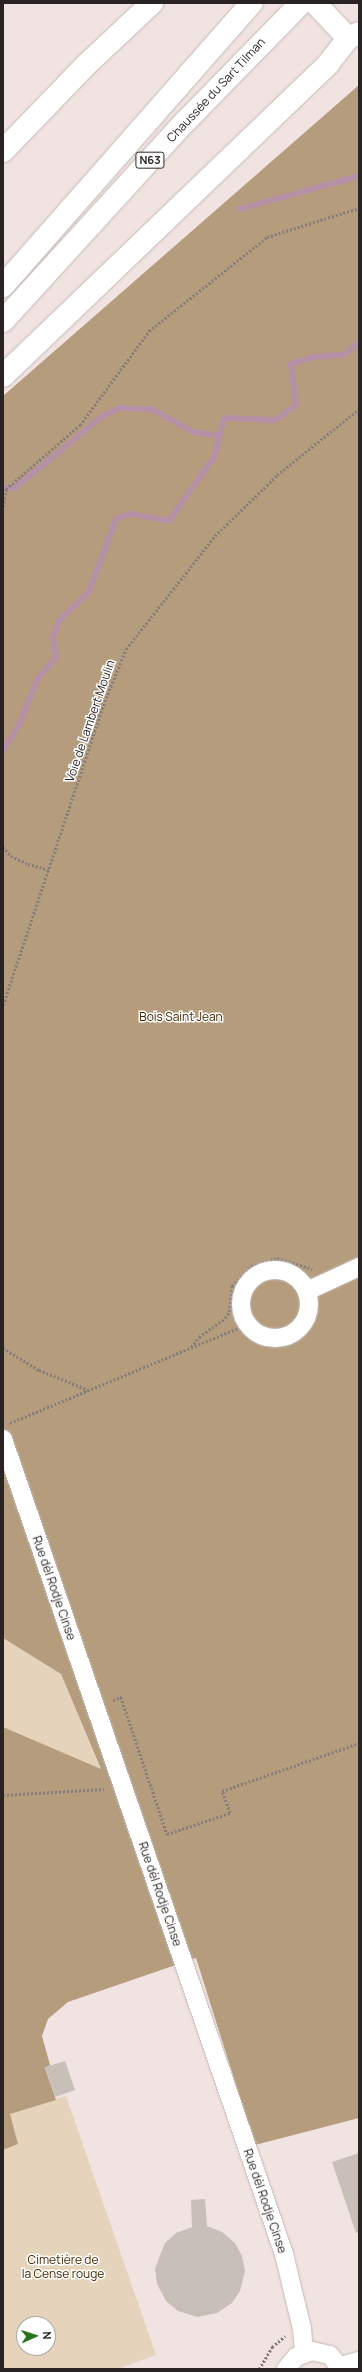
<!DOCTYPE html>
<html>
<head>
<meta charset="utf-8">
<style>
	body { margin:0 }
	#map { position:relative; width:362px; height:2372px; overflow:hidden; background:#f0e3e1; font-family:Manrope,sans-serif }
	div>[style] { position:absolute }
	.green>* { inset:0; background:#e5d3bb }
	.forest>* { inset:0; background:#b49c7d }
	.stream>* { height:5.5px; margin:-2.75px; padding:0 2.75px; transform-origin:2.75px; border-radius:2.75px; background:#b691a5 }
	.building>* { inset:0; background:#c9bfb9 }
	.path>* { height:2.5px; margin-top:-1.25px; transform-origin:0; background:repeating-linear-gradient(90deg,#867d7b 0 2px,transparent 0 4px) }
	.roads { filter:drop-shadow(0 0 1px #c6bab7) drop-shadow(0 0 1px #c6bab7) }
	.street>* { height:18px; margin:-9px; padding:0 9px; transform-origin:9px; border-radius:9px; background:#fff }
	.street>.ring { margin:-9px; padding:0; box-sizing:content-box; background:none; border:18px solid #fff; border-radius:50% }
	.secondary>* { height:22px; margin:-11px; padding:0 11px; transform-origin:11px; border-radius:11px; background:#fff }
	.highway>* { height:22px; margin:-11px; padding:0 11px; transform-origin:11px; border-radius:11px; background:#fff }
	span { translate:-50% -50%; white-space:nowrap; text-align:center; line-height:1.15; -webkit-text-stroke:3px #fff; paint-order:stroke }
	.shield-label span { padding:1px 3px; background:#fff; border:1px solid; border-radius:3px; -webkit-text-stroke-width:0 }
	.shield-label { font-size:11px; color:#292423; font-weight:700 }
	.street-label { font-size:12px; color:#292423 }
	.park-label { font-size:12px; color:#412800 }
	.frame { position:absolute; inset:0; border:4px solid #292423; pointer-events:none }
	.north { position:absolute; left:16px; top:2316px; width:40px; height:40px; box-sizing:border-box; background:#fff; border:1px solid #a9a7a7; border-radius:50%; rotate:87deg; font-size:11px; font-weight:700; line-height:16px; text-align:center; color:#292423 }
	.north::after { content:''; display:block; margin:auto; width:14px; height:18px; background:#26741b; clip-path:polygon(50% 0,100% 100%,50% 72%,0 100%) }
</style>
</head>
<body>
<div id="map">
	<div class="green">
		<div style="clip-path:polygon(3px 1638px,61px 1674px,101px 1770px,3px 1727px)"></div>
		<div style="clip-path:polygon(evenodd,66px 2096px,156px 2355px,117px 2369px,3px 2369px,3px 2150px,18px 2144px,10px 2114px,66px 2096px,24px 2324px,48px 2324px,48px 2348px,24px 2348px,24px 2324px)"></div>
	</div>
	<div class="forest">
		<div style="clip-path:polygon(359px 85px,359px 2118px,255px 2145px,196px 1958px,68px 2002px,48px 2019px,42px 2036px,50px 2065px,45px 2068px,56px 2100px,10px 2114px,18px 2144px,3px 2150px,3px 1727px,101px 1769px,61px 1674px,3px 1638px,3px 396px)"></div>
	</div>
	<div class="stream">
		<div style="left:240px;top:209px;width:123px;rotate:-15.5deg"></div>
		<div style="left:3px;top:488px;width:12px"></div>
		<div style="left:15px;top:488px;width:114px;rotate:-39.3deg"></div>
		<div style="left:103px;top:416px;width:19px;rotate:-25deg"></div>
		<div style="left:120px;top:408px;width:32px;rotate:2deg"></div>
		<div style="left:152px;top:409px;width:48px;rotate:28.7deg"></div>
		<div style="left:194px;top:432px;width:24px;rotate:9deg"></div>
		<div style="left:3px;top:751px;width:31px;rotate:-58deg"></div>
		<div style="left:19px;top:725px;width:51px;rotate:-68deg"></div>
		<div style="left:38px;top:678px;width:27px;rotate:-48deg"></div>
		<div style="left:56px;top:658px;width:21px;rotate:-98deg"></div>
		<div style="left:53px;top:637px;width:17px;rotate:-69deg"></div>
		<div style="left:59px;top:621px;width:42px;rotate:-44deg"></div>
		<div style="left:89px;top:592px;width:78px;rotate:-69.7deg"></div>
		<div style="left:116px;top:519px;width:16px;rotate:-18deg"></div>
		<div style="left:131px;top:514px;width:39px;rotate:10deg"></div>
		<div style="left:169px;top:521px;width:78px;rotate:-54.9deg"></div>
		<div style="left:214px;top:457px;width:40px;rotate:-75.6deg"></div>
		<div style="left:224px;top:418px;width:52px;rotate:2.2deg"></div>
		<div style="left:276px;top:420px;width:25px;rotate:-37deg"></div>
		<div style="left:296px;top:405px;width:41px;rotate:-97deg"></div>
		<div style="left:291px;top:364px;width:22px;rotate:-18deg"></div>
		<div style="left:312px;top:357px;width:32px;rotate:-4deg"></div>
		<div style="left:344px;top:355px;width:20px;rotate:-41deg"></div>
	</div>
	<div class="building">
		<div style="clip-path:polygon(65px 2061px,75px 2090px,55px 2097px,45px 2067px)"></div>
		<div style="clip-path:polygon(359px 2153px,359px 2232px,356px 2233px,332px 2162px)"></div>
		<div style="clip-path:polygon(205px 2199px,207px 2226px,222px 2232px,235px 2243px,242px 2256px,245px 2271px,240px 2291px,232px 2303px,217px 2313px,197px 2317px,178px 2311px,166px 2301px,157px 2284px,155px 2268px,165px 2243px,176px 2233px,192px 2227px,191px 2200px)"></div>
	</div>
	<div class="path">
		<div style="left:3px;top:507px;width:18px;rotate:-81deg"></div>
		<div style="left:6px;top:489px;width:98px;rotate:-40.9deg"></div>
		<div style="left:80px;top:425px;width:117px;rotate:-53.7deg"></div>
		<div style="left:149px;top:331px;width:151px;rotate:-38.5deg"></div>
		<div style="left:267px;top:237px;width:96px;rotate:-17.5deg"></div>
		<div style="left:3px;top:847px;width:12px;rotate:48deg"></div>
		<div style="left:11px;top:856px;width:19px;rotate:25deg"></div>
		<div style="left:28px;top:864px;width:23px;rotate:15deg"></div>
		<div style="left:3px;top:1005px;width:324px;rotate:-71.5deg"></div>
		<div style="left:106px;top:698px;width:53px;rotate:-67.8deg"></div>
		<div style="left:126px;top:649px;width:144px;rotate:-51.8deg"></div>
		<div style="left:215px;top:536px;width:87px;rotate:-44.5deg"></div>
		<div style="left:277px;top:475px;width:105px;rotate:-38.8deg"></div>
		<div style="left:191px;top:1347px;width:13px;rotate:-51deg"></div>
		<div style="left:199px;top:1337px;width:32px;rotate:-36deg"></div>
		<div style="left:225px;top:1318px;width:7px;rotate:-56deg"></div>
		<div style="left:229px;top:1312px;width:26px;rotate:-83deg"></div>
		<div style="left:232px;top:1286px;width:28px;rotate:-46deg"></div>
		<div style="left:251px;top:1266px;width:27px;rotate:-17deg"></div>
		<div style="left:277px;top:1258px;width:37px;rotate:17deg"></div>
		<div style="left:3px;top:1348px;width:42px;rotate:31.4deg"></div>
		<div style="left:39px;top:1370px;width:53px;rotate:22.2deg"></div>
		<div style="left:10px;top:1423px;width:258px;rotate:-22.6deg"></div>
		<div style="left:113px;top:1700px;width:9px;rotate:-21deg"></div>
		<div style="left:121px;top:1697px;width:145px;rotate:71.4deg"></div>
		<div style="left:167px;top:1834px;width:66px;rotate:-18.4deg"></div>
		<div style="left:230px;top:1813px;width:23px;rotate:-110deg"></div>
		<div style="left:222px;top:1791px;width:145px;rotate:-19.3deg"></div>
		<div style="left:3px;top:1795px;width:101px;rotate:-3.4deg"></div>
		<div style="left:259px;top:2369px;width:26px;rotate:-59deg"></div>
		<div style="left:272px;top:2347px;width:17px;rotate:-40deg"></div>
	</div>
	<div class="roads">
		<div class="street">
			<div class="ring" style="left:241px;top:1270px;width:50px;height:50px"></div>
			<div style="left:307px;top:1291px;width:57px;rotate:-24.8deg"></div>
			<div style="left:3px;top:1439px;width:862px;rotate:70.98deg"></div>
			<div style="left:284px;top:2254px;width:77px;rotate:76.5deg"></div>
			<div style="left:302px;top:2329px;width:24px;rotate:85deg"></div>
			<div style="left:286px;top:2369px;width:16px;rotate:-50deg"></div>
			<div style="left:296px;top:2357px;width:17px;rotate:-21deg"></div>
			<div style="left:312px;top:2351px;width:18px;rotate:13deg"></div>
			<div style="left:330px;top:2355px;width:18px;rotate:52deg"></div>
		</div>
		<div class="secondary">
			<div style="left:315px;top:3px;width:48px;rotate:46.7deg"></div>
			<div style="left:341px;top:2368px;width:19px;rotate:-16deg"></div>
		</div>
		<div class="highway">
			<div style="left:3px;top:151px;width:118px;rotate:-46deg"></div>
			<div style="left:85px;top:66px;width:92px;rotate:-43.2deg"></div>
			<div style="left:3px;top:286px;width:377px;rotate:-48.7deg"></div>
			<div style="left:3px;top:321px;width:270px;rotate:-47.6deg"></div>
			<div style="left:185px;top:122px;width:166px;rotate:-45.7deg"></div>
			<div style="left:3px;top:376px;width:451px;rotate:-43.8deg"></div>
			<div style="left:328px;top:64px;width:33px;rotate:-52deg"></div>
			<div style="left:348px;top:38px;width:12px;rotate:-24deg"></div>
		</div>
	</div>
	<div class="shield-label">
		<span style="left:150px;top:160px">N63</span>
	</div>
	<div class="street-label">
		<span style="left:216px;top:90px;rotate:-47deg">Chaussée du Sart Tilman</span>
		<span style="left:90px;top:721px;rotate:-71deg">Voie de Lambert Moulin</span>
		<span style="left:54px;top:1588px;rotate:71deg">Rue dèl Rodje Cinse</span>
		<span style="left:160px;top:1894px;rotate:71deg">Rue dèl Rodje Cinse</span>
		<span style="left:265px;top:2201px;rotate:71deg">Rue dèl Rodje Cinse</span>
	</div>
	<div class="park-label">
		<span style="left:181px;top:1017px">Bois Saint Jean</span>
		<span style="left:63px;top:2267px">Cimetière de<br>la Cense rouge</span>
	</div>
	<div class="frame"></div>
	<div class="north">N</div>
</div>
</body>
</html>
